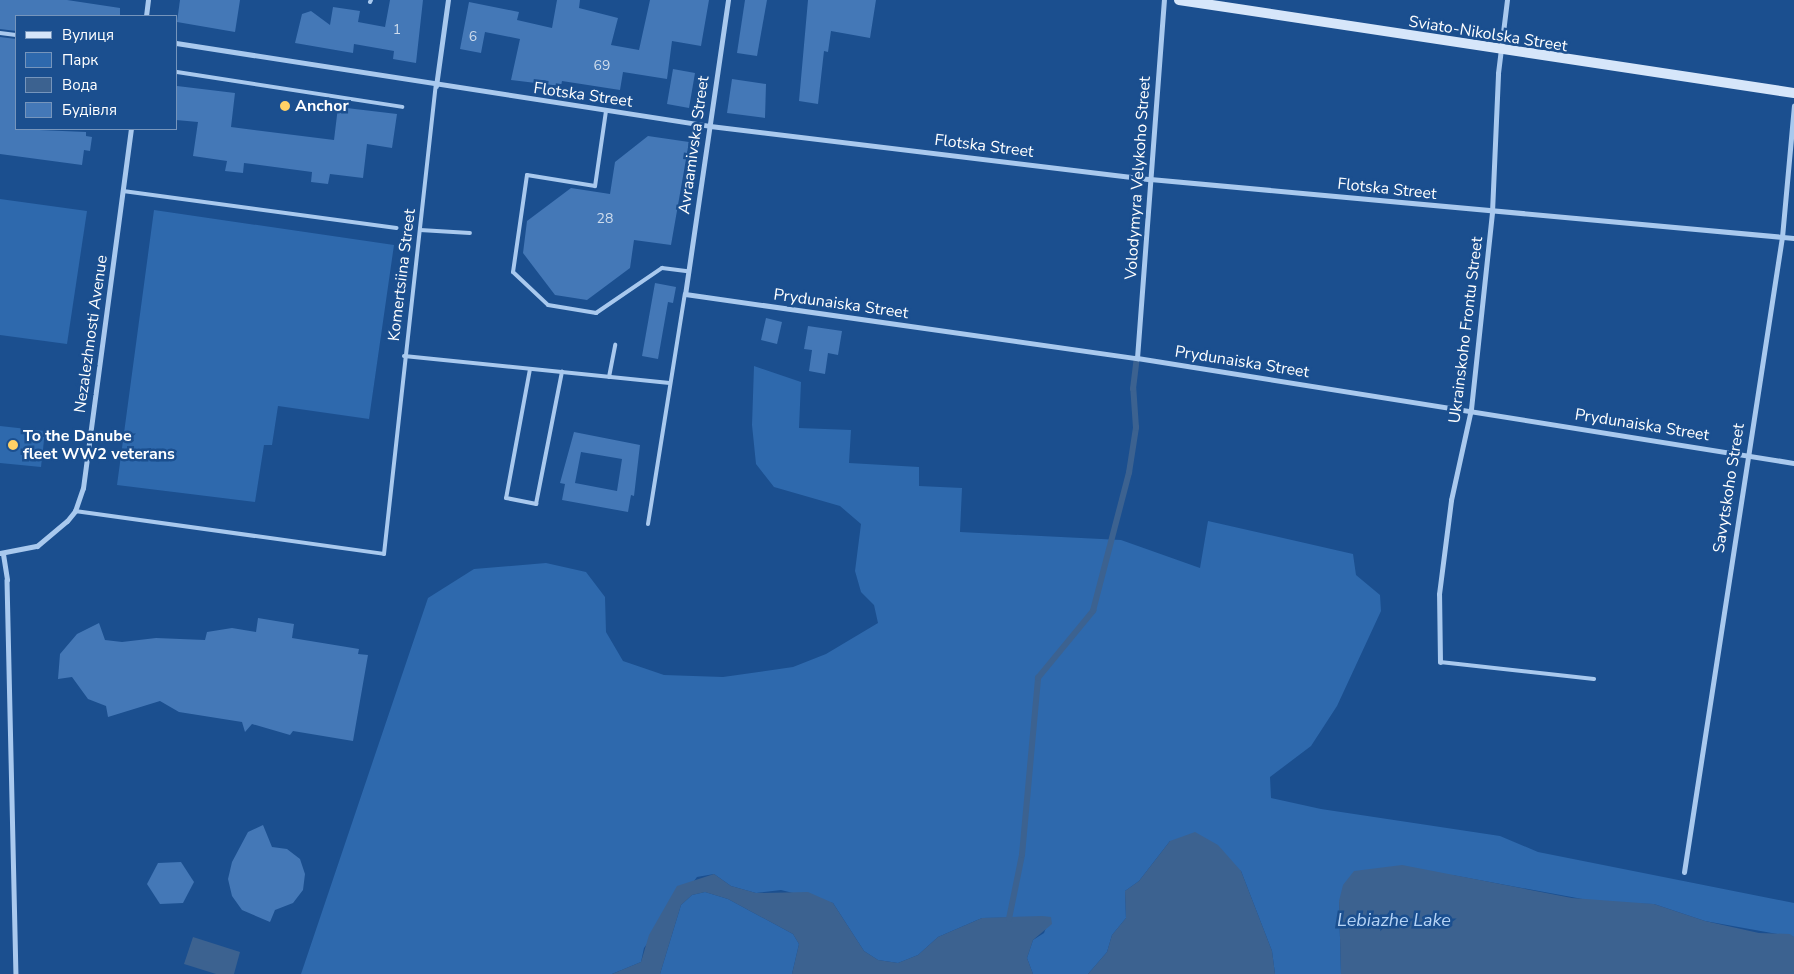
<!DOCTYPE html>
<html>
<head>
<meta charset="utf-8">
<style>
	body { margin:0 }
	#map { position:relative; width:1794px; height:974px; overflow:hidden; background:#1b4f8f; font-family:"Nunito Sans",sans-serif }
	div>[style] { position:absolute }
	.green>* { inset:0; background:#2e69ad }
	.water>* { inset:0; background:#3c6290 }
	.stream>* { height:5.5px; margin:-2.75px; padding:0 2.75px; transform-origin:2.75px; border-radius:2.75px; background:#3c6290 }
	.building>* { inset:0; background:#4478b7 }
	.service>* { height:4px; margin:-2px; padding:0 2px; transform-origin:2px; border-radius:2px; background:#a9c9ee }
	.pedestrian>* { height:4.5px; margin:-2.25px; padding:0 2.25px; transform-origin:2.25px; border-radius:2.25px; background:#a9c9ee }
	.minor>* { height:5px; margin:-2.5px; padding:0 2.5px; transform-origin:2.5px; border-radius:2.5px; background:#a9c9ee }
	.secondary>* { height:10px; margin:-5px; padding:0 5px; transform-origin:5px; border-radius:5px; background:#d6e6fa }
	.dots>* { width:14px; height:14px; translate:-50% -50%; box-sizing:border-box; border:2px solid #1b4f8f; border-radius:50% }
	span { translate:-50% -50%; white-space:nowrap; text-align:center; line-height:1.15; -webkit-text-stroke:5px #1b4f8f; paint-order:stroke }
	.number-label { font-size:14px; color:#d0dded }
	.number-label span { -webkit-text-stroke-width:0 }
	.street-label { font-size:16px; color:#fff }
	.poi-label { font-size:16px; color:#fff; font-weight:700 }
	.left { translate:0 -50%; text-align:left }
	.water-label { font-size:18px; color:#b5d3f5; font-style:italic }
	.legend { position:absolute; left:15px; top:15px; width:162px; height:115px; box-sizing:border-box; background:#1b4f8f; border:1px solid #7695bc; margin:0; padding:6px 9px; list-style:none; font-size:15px; color:#fff }
	.legend li { display:flex; align-items:center; gap:10px; height:25px }
	.legend b { width:25px; border:1px solid #7695bc }
</style>
</head>
<body>
<div id="map">
	<div class="green">
		<div style="clip-path:polygon(0 199px,87px 211px,67px 344px,0 335px)"></div>
		<div style="clip-path:polygon(154px 210px,394px 245px,369px 419px,278px 406px,272px 445px,264px 445px,255px 502px,117px 485px)"></div>
		<div style="clip-path:polygon(754px 366px,801px 382px,799px 428px,851px 430px,849px 463px,919px 467px,919px 486px,962px 488px,960px 532px,1121px 540px,1200px 568px,1208px 521px,1353px 554px,1356px 575px,1380px 595px,1381px 611px,1337px 706px,1311px 746px,1270px 777px,1271px 798px,1321px 809px,1500px 836px,1538px 852px,1794px 903px,1794px 937px,1705px 921px,1654px 904px,1604px 903px,1452px 875px,1339px 901px,1341px 974px,1275px 974px,1272px 951px,1241px 871px,1170px 841px,1139px 881px,1125px 891px,1126px 918px,1112px 935px,1107px 952px,1088px 974px,1033px 974px,1027px 958px,1033px 940px,1044px 933px,1050px 917px,982px 918px,938px 937px,918px 955px,898px 963px,878px 960px,864px 951px,833px 903px,781px 890px,756px 893px,731px 886px,714px 874px,697px 877px,644px 948px,641px 962px,612px 974px,301px 974px,428px 598px,474px 569px,546px 563px,586px 572px,605px 597px,606px 632px,623px 661px,664px 675px,723px 677px,793px 667px,826px 654px,878px 623px,874px 605px,861px 592px,855px 571px,861px 524px,840px 506px,774px 487px,756px 464px,752px 425px)"></div>
		<div style="clip-path:polygon(0 426px,45px 431px,41px 467px,0 463px)"></div>
		<div style="clip-path:polygon(705px 892px,728px 899px,793px 934px,799px 944px,792px 974px,660px 974px,681px 905px,692px 895px)"></div>
	</div>
	<div class="water">
		<div style="clip-path:polygon(1195px 832px,1218px 845px,1241px 871px,1272px 951px,1275px 974px,1088px 974px,1107px 952px,1112px 935px,1126px 918px,1125px 891px,1139px 881px,1170px 841px)"></div>
		<div style="clip-path:polygon(1402px 865px,1572px 898px,1654px 904px,1705px 921px,1759px 933px,1790px 934px,1794px 937px,1794px 974px,1341px 974px,1339px 901px,1343px 885px,1354px 871px)"></div>
		<div style="clip-path:polygon(714px 874px,731px 886px,756px 893px,808px 892px,833px 903px,864px 951px,878px 960px,898px 963px,918px 955px,938px 937px,982px 918px,1042px 916px,1051px 917px,1052px 924px,1033px 940px,1027px 958px,1033px 974px,792px 974px,799px 944px,793px 934px,728px 899px,705px 892px,692px 895px,681px 905px,660px 974px,612px 974px,641px 962px,649px 935px,677px 886px)"></div>
		<div style="clip-path:polygon(193px 937px,240px 952px,234px 974px,216px 974px,184px 964px)"></div>
	</div>
	<div class="stream">
		<div style="left:1009px;top:919px;width:65px;rotate:-78.5deg"></div>
		<div style="left:1022px;top:855px;width:178px;rotate:-84.8deg"></div>
		<div style="left:1038px;top:678px;width:87px;rotate:-50.6deg"></div>
		<div style="left:1093px;top:611px;width:143px;rotate:-75.4deg"></div>
		<div style="left:1129px;top:473px;width:46px;rotate:-81.2deg"></div>
		<div style="left:1136px;top:428px;width:39px;rotate:-94deg"></div>
		<div style="left:1133px;top:389px;width:31px;rotate:-83deg"></div>
	</div>
	<div class="building">
		<div style="clip-path:polygon(0 0,67px 0,120px 8px,120px 16px,16px 16px,16px 31px,0 29px)"></div>
		<div style="clip-path:polygon(180px 0,240px 0,235px 32px,177px 22px)"></div>
		<div style="clip-path:polygon(390px 0,423px 0,416px 63px,393px 59px,394px 51px,354px 44px,353px 53px,295px 43px,302px 14px,311px 11px,330px 25px,333px 7px,360px 11px,358px 22px,385px 27px)"></div>
		<div style="clip-path:polygon(557px 0,580px 0,579px 8px,618px 18px,611px 45px,639px 50px,650px 0,709px 0,701px 46px,672px 41px,667px 79px,623px 72px,620px 90px,562px 81px,561px 86px,511px 80px,520px 39px,485px 32px,481px 53px,460px 49px,469px 2px,519px 12px,517px 20px,552px 28px)"></div>
		<div style="clip-path:polygon(745px 0,767px 0,757px 56px,737px 53px)"></div>
		<div style="clip-path:polygon(808px 0,876px 0,870px 38px,831px 31px,828px 52px,824px 51px,818px 104px,799px 101px)"></div>
		<div style="clip-path:polygon(0 37px,16px 39px,16px 129px,86px 132px,86px 136px,92px 137px,90px 151px,84px 150px,82px 165px,0 154px)"></div>
		<div style="clip-path:polygon(673px 69px,695px 73px,689px 108px,667px 104px)"></div>
		<div style="clip-path:polygon(732px 79px,766px 84px,765px 118px,727px 113px)"></div>
		<div style="clip-path:polygon(177px 86px,235px 93px,231px 127px,334px 140px,338px 107px,397px 114px,392px 148px,367px 144px,363px 178px,330px 174px,328px 184px,311px 182px,312px 172px,244px 163px,243px 173px,225px 171px,227px 161px,193px 156px,198px 122px,176px 120px)"></div>
		<div style="clip-path:polygon(648px 136px,689px 142px,671px 245px,634px 240px,630px 268px,587px 300px,555px 295px,523px 253px,527px 221px,571px 188px,610px 194px,615px 162px)"></div>
		<div style="clip-path:polygon(655px 283px,676px 287px,673px 303px,668px 302px,658px 359px,642px 356px)"></div>
		<div style="clip-path:polygon(766px 318px,782px 322px,777px 344px,761px 340px)"></div>
		<div style="clip-path:polygon(808px 326px,842px 331px,838px 355px,828px 353px,825px 374px,809px 371px,812px 350px,804px 349px)"></div>
		<div style="clip-path:polygon(evenodd,574px 432px,640px 445px,634px 496px,631px 495px,628px 512px,562px 500px,565px 484px,560px 483px,574px 432px,581px 452px,622px 459px,617px 491px,575px 483px,581px 452px)"></div>
		<div style="clip-path:polygon(258px 618px,294px 624px,292px 638px,359px 649px,358px 654px,368px 655px,353px 741px,293px 731px,290px 735px,252px 724px,245px 732px,242px 722px,179px 712px,160px 701px,108px 717px,106px 706px,88px 699px,72px 677px,58px 679px,60px 654px,77px 634px,99px 623px,105px 640px,122px 642px,156px 638px,205px 640px,207px 632px,232px 628px,256px 632px)"></div>
		<div style="clip-path:polygon(263px 825px,272px 847px,287px 849px,300px 859px,305px 874px,303px 890px,293px 903px,275px 910px,270px 922px,242px 910px,232px 896px,228px 879px,232px 862px,248px 832px)"></div>
		<div style="clip-path:polygon(181px 862px,194px 882px,183px 903px,160px 904px,147px 884px,158px 863px)"></div>
	</div>
	<div class="service">
		<div style="left:370px;top:2px;width:2px;rotate:-63deg"></div>
		<div style="left:0;top:33px;width:16px;rotate:7deg"></div>
		<div style="left:177px;top:72px;width:228px;rotate:8.8deg"></div>
		<div style="left:606px;top:111px;width:76px;rotate:98.3deg"></div>
		<div style="left:595px;top:186px;width:69px;rotate:-170.8deg"></div>
		<div style="left:527px;top:175px;width:98px;rotate:98.2deg"></div>
		<div style="left:513px;top:272px;width:48px;rotate:43.3deg"></div>
		<div style="left:548px;top:305px;width:49px;rotate:9.5deg"></div>
		<div style="left:596px;top:313px;width:80px;rotate:-34.3deg"></div>
		<div style="left:662px;top:268px;width:26px;rotate:7deg"></div>
		<div style="left:123px;top:191px;width:276px;rotate:7.7deg"></div>
		<div style="left:420px;top:230px;width:50px;rotate:3.4deg"></div>
		<div style="left:404px;top:356px;width:267px;rotate:5.8deg"></div>
		<div style="left:530px;top:369px;width:131px;rotate:100.5deg"></div>
		<div style="left:506px;top:498px;width:31px;rotate:11deg"></div>
		<div style="left:536px;top:504px;width:135px;rotate:-78.9deg"></div>
		<div style="left:609px;top:377px;width:33px;rotate:-79deg"></div>
		<div style="left:75px;top:511px;width:312px;rotate:7.9deg"></div>
		<div style="left:384px;top:554px;width:471px;rotate:-83.7deg"></div>
		<div style="left:648px;top:524px;width:233px;rotate:-80.9deg"></div>
		<div style="left:1440px;top:662px;width:155px;rotate:6.3deg"></div>
	</div>
	<div class="pedestrian">
		<div style="left:7px;top:580px;width:394px;rotate:88.7deg"></div>
	</div>
	<div class="minor">
		<div style="left:728px;top:0;width:297px;rotate:98.3deg"></div>
		<div style="left:685px;top:294px;width:457px;rotate:8.1deg"></div>
		<div style="left:1137px;top:358px;width:665px;rotate:9.08deg"></div>
		<div style="left:146px;top:16px;width:16px;rotate:-83deg"></div>
		<div style="left:176px;top:43px;width:540px;rotate:8.83deg"></div>
		<div style="left:710px;top:126px;width:443px;rotate:6.9deg"></div>
		<div style="left:1150px;top:179px;width:647px;rotate:5.23deg"></div>
		<div style="left:436px;top:86px;width:87px;rotate:-82.1deg"></div>
		<div style="left:1137px;top:358px;width:359px;rotate:-85.7deg"></div>
		<div style="left:0;top:553px;width:38px;rotate:-11deg"></div>
		<div style="left:37px;top:546px;width:39px;rotate:-40deg"></div>
		<div style="left:67px;top:521px;width:13px;rotate:-51deg"></div>
		<div style="left:75px;top:511px;width:24px;rotate:-71deg"></div>
		<div style="left:83px;top:488px;width:362px;rotate:-82.4deg"></div>
		<div style="left:3px;top:554px;width:26px;rotate:81deg"></div>
		<div style="left:1440px;top:662px;width:68px;rotate:-90.8deg"></div>
		<div style="left:1439px;top:594px;width:95px;rotate:-82.7deg"></div>
		<div style="left:1451px;top:500px;width:93px;rotate:-77.6deg"></div>
		<div style="left:1471px;top:409px;width:198px;rotate:-83.9deg"></div>
		<div style="left:1492px;top:212px;width:139px;rotate:-87.5deg"></div>
		<div style="left:1498px;top:73px;width:74px;rotate:-83deg"></div>
		<div style="left:1684px;top:872px;width:643px;rotate:-81.23deg"></div>
		<div style="left:1782px;top:237px;width:132px;rotate:-84.8deg"></div>
	</div>
	<div class="secondary">
		<div style="left:1179px;top:0;width:622px;rotate:8.6deg"></div>
	</div>
	<div class="dots">
		<div style="left:285px;top:106px;background:#ffd166"></div>
		<div style="left:13px;top:445px;background:#ffd166"></div>
	</div>
	<div class="number-label">
		<span style="left:397px;top:30px">1</span>
		<span style="left:473px;top:37px">6</span>
		<span style="left:602px;top:66px">69</span>
		<span style="left:605px;top:219px">28</span>
	</div>
	<div class="street-label">
		<span style="left:1488px;top:34px;rotate:9deg">Sviato-Nikolska Street</span>
		<span style="left:583px;top:95px;rotate:8deg">Flotska Street</span>
		<span style="left:694px;top:145px;rotate:-82deg">Avraamivska Street</span>
		<span style="left:984px;top:146px;rotate:7deg">Flotska Street</span>
		<span style="left:1138px;top:178px;rotate:-86deg">Volodymyra Velykoho Street</span>
		<span style="left:1387px;top:189px;rotate:6deg">Flotska Street</span>
		<span style="left:402px;top:275px;rotate:-83deg">Komertsiina Street</span>
		<span style="left:841px;top:304px;rotate:8deg">Prydunaiska Street</span>
		<span style="left:1466px;top:330px;rotate:-83deg">Ukrainskoho Frontu Street</span>
		<span style="left:91px;top:334px;rotate:-82deg">Nezalezhnosti Avenue</span>
		<span style="left:1242px;top:362px;rotate:9deg">Prydunaiska Street</span>
		<span style="left:1642px;top:425px;rotate:9deg">Prydunaiska Street</span>
		<span style="left:1729px;top:488px;rotate:-81deg">Savytskoho Street</span>
	</div>
	<div class="poi-label">
		<span class="left" style="left:295px;top:106px">Anchor</span>
		<span class="left" style="left:23px;top:445px">To the Danube<br>fleet WW2 veterans</span>
	</div>
	<div class="water-label">
		<span style="left:1394px;top:920px">Lebiazhe Lake</span>
	</div>
	<ul class="legend">
	<li><b style="height:6px;background:#d6e6fa"></b>Вулиця</li>
	<li><b style="height:14px;background:#2e69ad"></b>Парк</li>
	<li><b style="height:14px;background:#3c6290"></b>Вода</li>
	<li><b style="height:14px;background:#4478b7"></b>Будівля</li>
	</ul>
</div>
</body>
</html>
